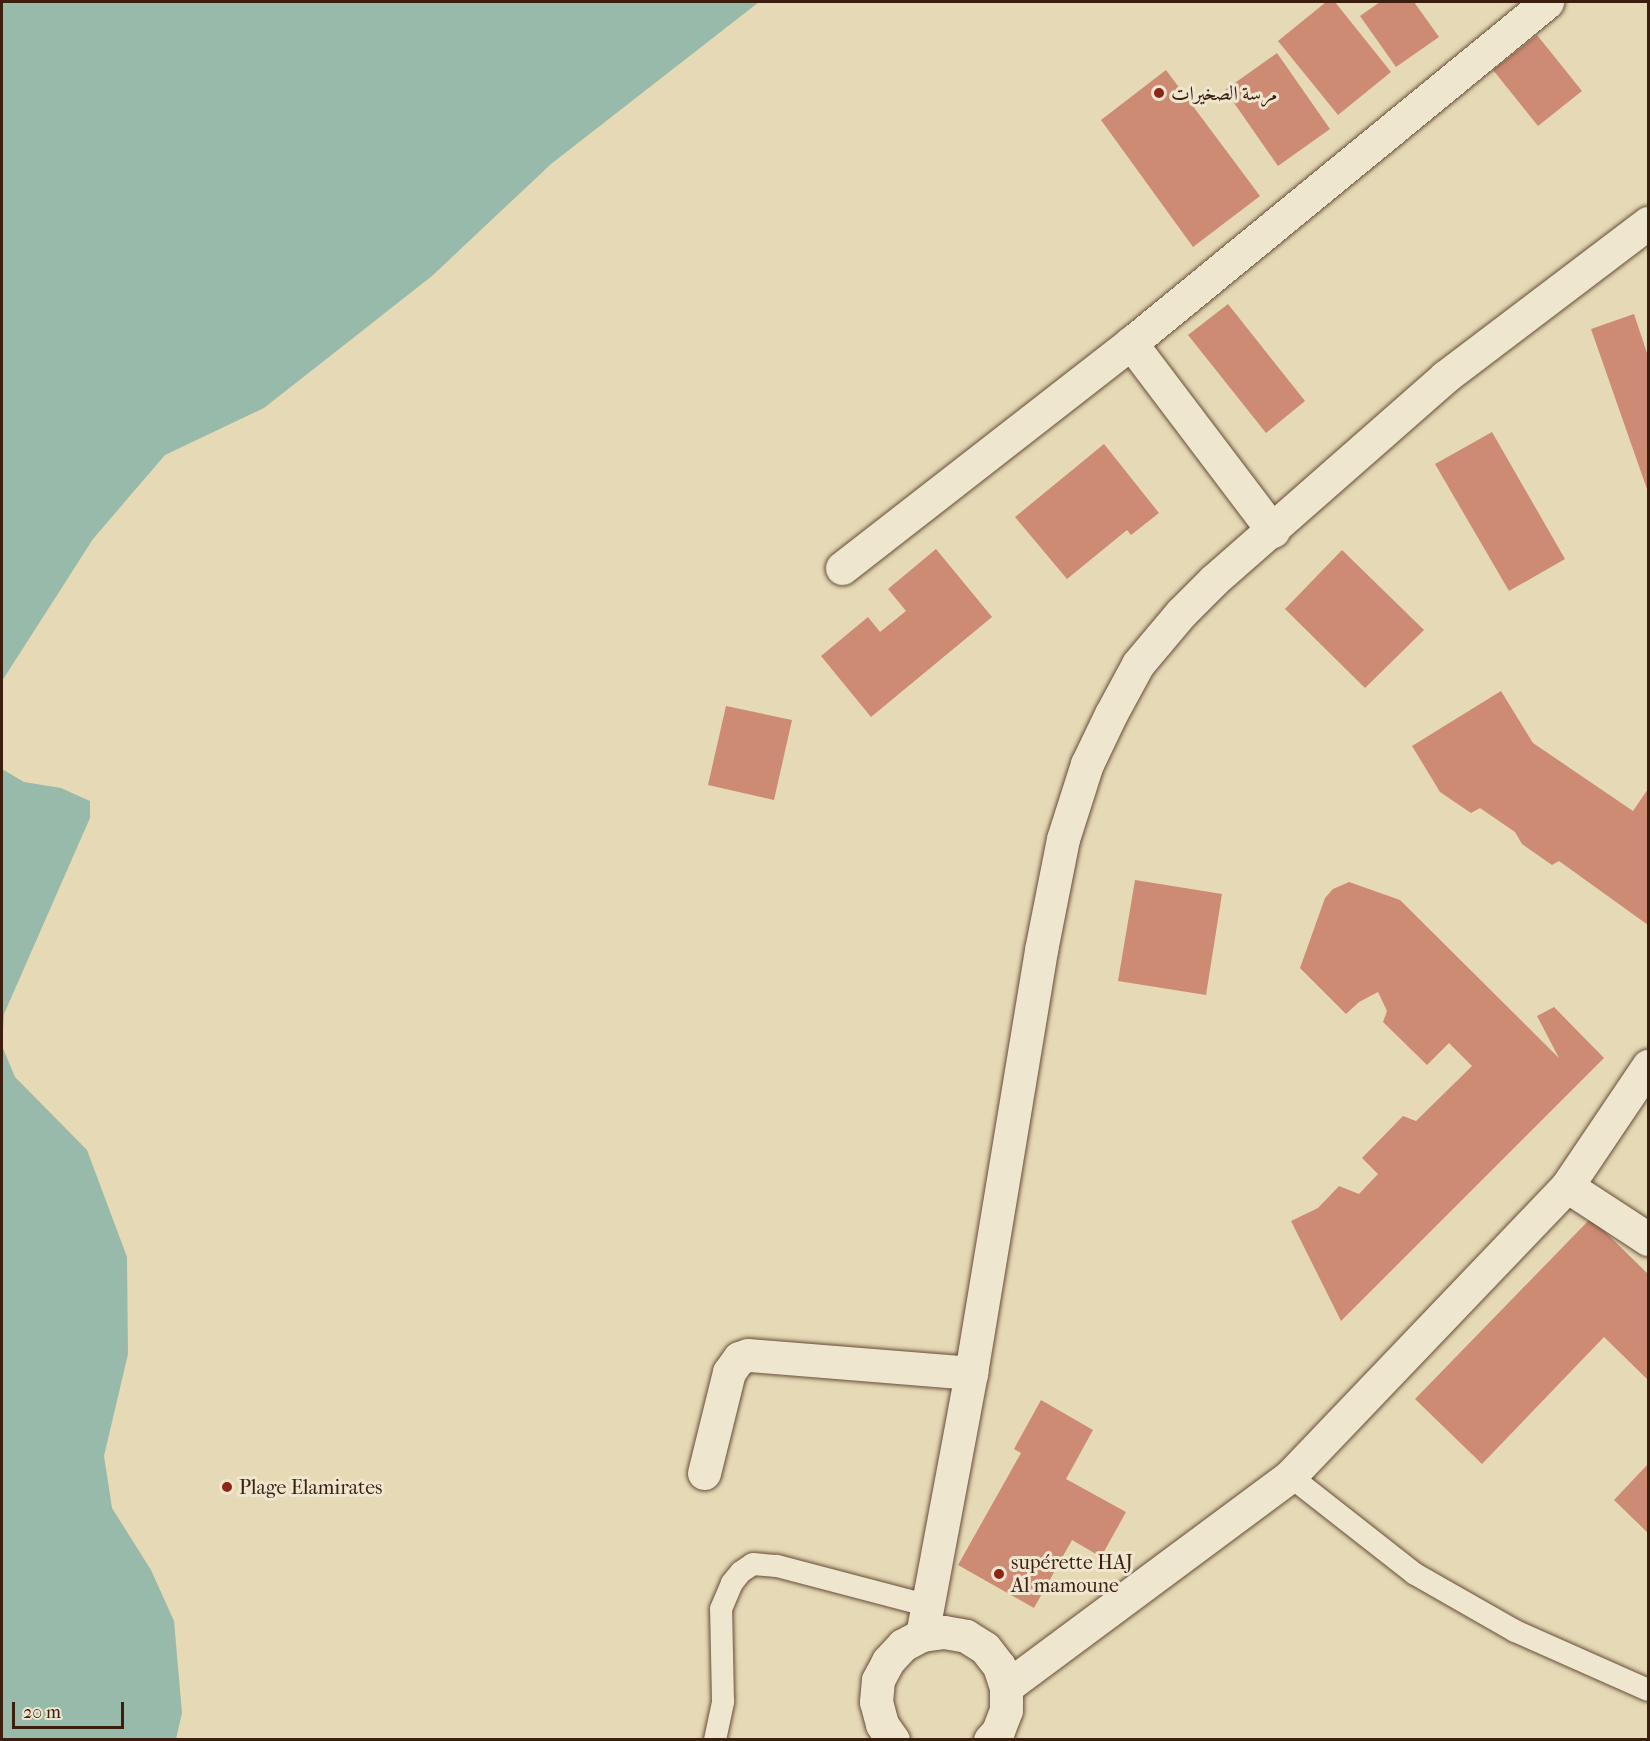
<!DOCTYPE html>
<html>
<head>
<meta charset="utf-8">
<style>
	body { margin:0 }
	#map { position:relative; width:1650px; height:1741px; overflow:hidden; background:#e6d9b6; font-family:"IM FELL French Canon",Amiri,serif }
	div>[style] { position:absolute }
	.water>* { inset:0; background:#97baab }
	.building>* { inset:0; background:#cd8b74 }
	.roads { filter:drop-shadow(0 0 2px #664d38) drop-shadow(0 0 2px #664d38) }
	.service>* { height:22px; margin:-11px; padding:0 11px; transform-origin:11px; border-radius:11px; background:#efe6d0 }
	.minor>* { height:33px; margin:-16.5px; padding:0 16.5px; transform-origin:16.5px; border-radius:16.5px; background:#efe6d0 }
	.tertiary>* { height:33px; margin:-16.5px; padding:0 16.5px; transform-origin:16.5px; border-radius:16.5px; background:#efe6d0 }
	.dots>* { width:16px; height:16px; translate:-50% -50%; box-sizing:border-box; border:3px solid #efe6d0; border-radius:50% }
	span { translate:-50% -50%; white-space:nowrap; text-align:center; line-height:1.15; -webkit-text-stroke:6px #efe6d0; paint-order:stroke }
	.poi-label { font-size:20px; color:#3b1e0e }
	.left { translate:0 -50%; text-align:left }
	.frame { position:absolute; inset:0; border:3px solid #3b1e0e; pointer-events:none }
	.scale { position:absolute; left:12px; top:1702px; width:112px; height:27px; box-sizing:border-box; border:3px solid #3b1e0e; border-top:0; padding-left:8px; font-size:18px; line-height:21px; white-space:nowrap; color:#3b1e0e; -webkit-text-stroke:4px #efe6d0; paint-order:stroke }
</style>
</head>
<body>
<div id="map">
	<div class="water">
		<div style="clip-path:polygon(2px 2px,759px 2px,551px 164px,432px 276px,264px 408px,165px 455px,93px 539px,2px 681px)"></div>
		<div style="clip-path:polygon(2px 769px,24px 782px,61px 788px,90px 801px,90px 818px,4px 1014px,2px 1046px,15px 1077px,87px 1150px,127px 1257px,128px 1354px,104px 1456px,112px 1508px,151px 1570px,174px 1621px,182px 1713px,176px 1739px,2px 1739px)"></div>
	</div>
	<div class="building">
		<div style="clip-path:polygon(1326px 2px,1335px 2px,1391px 72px,1338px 115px,1278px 41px)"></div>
		<div style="clip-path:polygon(1380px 2px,1414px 2px,1439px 37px,1396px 67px,1360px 16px)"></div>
		<div style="clip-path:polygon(1537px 35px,1582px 91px,1538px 126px,1493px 70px)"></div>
		<div style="clip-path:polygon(1277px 53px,1330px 129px,1278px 166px,1225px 90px)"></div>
		<div style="clip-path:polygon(1166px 70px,1260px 196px,1193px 247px,1101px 120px)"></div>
		<div style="clip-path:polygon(1228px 304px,1305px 401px,1266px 433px,1188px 335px)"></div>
		<div style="clip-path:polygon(1634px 314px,1648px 356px,1648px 492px,1591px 329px)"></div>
		<div style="clip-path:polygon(1492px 432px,1565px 559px,1509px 591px,1435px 464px)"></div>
		<div style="clip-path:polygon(1104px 444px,1159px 513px,1131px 535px,1127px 530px,1067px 579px,1015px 517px)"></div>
		<div style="clip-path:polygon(936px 549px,992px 617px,871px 717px,821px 656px,868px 617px,880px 632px,906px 611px,888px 589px)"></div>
		<div style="clip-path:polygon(1342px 550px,1424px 630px,1365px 688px,1285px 609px)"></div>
		<div style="clip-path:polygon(1501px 691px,1533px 743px,1633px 811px,1648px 789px,1648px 925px,1559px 861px,1552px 865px,1522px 844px,1515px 832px,1480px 808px,1471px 813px,1440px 792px,1412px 746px)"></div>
		<div style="clip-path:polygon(726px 706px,792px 720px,774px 800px,708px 785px)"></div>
		<div style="clip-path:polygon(1135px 880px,1222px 894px,1206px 995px,1118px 981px)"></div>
		<div style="clip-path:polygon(1349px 882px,1400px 900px,1559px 1058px,1537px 1016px,1554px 1007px,1604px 1058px,1341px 1321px,1291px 1221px,1318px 1208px,1339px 1186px,1359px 1194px,1378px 1174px,1362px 1158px,1403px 1116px,1416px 1121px,1472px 1066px,1449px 1043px,1427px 1065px,1383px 1022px,1387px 1011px,1378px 992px,1359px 1002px,1346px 1014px,1300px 968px,1325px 898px,1333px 889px)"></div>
		<div style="clip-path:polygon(1591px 1218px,1648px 1274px,1648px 1380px,1604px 1337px,1482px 1464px,1415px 1399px)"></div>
		<div style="clip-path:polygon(1041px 1400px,1093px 1430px,1066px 1479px,1126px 1512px,1101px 1557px,1072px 1540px,1034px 1608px,958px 1565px,1021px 1453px,1014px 1449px)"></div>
		<div style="clip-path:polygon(1648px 1464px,1648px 1533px,1614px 1500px)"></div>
	</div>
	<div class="roads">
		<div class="service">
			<div style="left:1290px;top:1476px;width:159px;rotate:38.1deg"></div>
			<div style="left:1415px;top:1574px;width:115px;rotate:29.7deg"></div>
			<div style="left:1515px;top:1631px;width:145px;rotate:23.9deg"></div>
			<div style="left:715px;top:1740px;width:40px;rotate:-78deg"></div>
			<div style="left:723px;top:1701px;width:92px;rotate:-91.2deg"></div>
			<div style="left:721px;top:1609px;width:28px;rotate:-67deg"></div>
			<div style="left:732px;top:1583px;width:14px;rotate:-51deg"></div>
			<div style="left:741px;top:1572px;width:14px;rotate:-34deg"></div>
			<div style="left:753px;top:1564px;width:24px;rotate:5deg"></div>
			<div style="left:777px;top:1566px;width:157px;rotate:14.7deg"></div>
		</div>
		<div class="minor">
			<div style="left:1273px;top:531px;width:236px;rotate:-127.1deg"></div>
			<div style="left:1131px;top:343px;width:538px;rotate:-39.34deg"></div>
			<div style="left:842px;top:568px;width:366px;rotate:-37.9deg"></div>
			<div style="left:1567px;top:1186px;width:97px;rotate:33.2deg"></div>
			<div style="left:704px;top:1473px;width:104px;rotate:-76.1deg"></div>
			<div style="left:729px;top:1372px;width:17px;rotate:-54deg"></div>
			<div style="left:739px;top:1358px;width:9px;rotate:-18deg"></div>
			<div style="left:748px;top:1355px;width:224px;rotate:4.6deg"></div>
			<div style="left:1006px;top:1687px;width:354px;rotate:-36.6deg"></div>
			<div style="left:1290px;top:1476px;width:401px;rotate:-46.3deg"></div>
			<div style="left:1567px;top:1186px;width:145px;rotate:-56deg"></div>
		</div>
		<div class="tertiary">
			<div style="left:922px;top:1635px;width:267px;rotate:-79.4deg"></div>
			<div style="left:971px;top:1373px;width:429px;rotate:-80.6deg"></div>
			<div style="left:1041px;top:950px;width:113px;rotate:-78.8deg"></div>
			<div style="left:1063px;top:839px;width:79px;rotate:-72.3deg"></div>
			<div style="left:1087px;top:764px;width:55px;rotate:-64.4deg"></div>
			<div style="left:1111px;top:714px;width:57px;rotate:-61.6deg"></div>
			<div style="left:1138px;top:664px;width:67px;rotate:-49.9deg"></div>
			<div style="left:1181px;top:613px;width:47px;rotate:-45deg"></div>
			<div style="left:1214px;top:580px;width:308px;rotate:-41.3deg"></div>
			<div style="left:1445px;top:377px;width:255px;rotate:-37.2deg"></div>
			<div style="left:893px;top:1740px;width:19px;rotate:-125deg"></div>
			<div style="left:882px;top:1724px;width:23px;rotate:-105deg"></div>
			<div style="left:876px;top:1702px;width:22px;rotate:-85deg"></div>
			<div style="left:878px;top:1680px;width:21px;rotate:-62deg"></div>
			<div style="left:888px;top:1661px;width:22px;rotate:-47deg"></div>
			<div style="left:903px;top:1645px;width:21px;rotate:-28deg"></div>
			<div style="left:922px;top:1635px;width:22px;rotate:-8deg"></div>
			<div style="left:944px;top:1632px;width:22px;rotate:10deg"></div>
			<div style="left:966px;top:1636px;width:22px;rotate:32deg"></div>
			<div style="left:985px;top:1648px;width:23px;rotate:52deg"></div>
			<div style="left:999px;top:1666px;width:22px;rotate:72deg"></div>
			<div style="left:1006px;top:1687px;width:23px;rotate:90deg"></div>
			<div style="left:1006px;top:1710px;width:22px;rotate:111deg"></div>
			<div style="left:998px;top:1731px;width:12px;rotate:132deg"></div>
		</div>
	</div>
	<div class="dots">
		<div style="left:1159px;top:93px;background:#8f2418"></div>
		<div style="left:227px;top:1487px;background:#8f2418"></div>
		<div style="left:999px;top:1574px;background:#8f2418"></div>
	</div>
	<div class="poi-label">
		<span class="left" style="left:1171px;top:93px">مرسة الصخيرات</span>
		<span class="left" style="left:239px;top:1487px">Plage Elamirates</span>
		<span class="left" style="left:1011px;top:1574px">supérette HAJ<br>Al mamoune</span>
	</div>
	<div class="frame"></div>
	<div class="scale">20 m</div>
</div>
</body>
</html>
